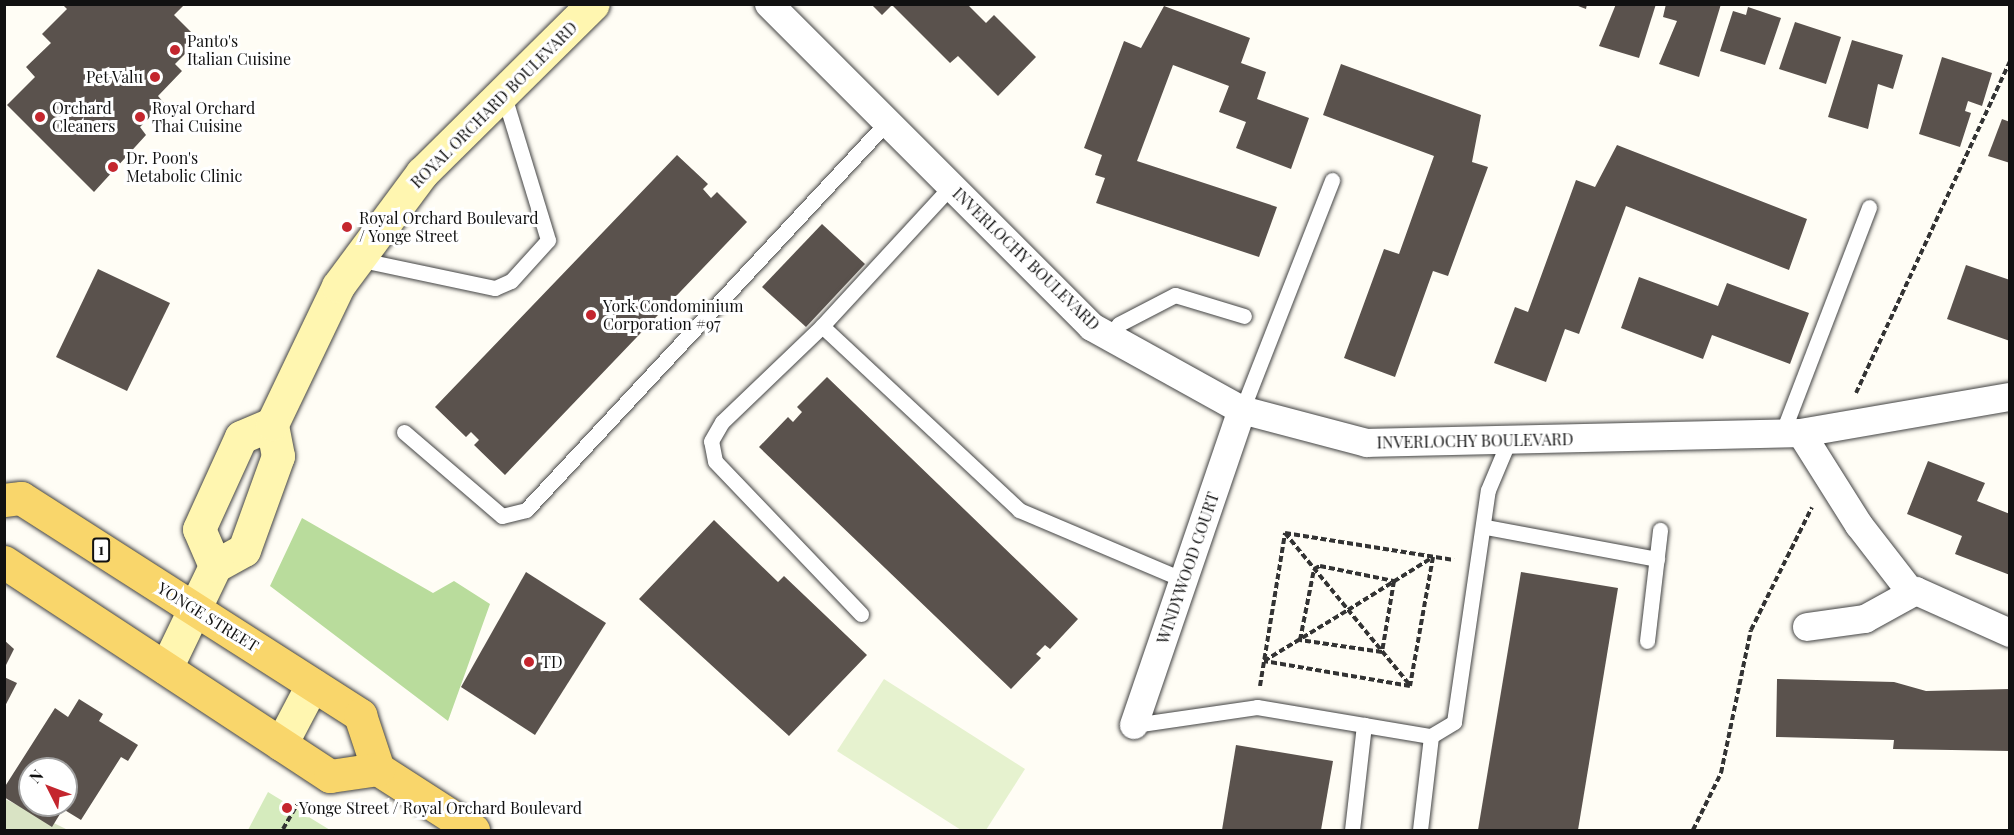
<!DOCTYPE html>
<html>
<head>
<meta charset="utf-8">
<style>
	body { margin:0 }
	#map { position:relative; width:2014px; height:835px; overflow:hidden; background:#fffdf5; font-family:"Playfair Display",serif }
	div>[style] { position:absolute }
	.green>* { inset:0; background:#d5ebbd }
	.forest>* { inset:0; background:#b9dc9c }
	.cemetery>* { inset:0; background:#d9e3c4 }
	.pitch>* { inset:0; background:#e6f2cf }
	.building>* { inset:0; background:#5a524d }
	.path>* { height:4px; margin-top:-2px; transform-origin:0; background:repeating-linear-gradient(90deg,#333 0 6px,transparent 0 9px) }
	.roads { filter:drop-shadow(0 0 2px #444) drop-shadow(0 0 2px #444) }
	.lane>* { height:15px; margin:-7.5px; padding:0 7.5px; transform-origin:7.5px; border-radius:7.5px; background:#fff }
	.street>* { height:28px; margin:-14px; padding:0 14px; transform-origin:14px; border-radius:14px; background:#fff }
	.secondary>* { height:33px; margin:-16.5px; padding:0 16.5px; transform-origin:16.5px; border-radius:16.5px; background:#fff6b0 }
	.primary>* { height:33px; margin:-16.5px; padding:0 16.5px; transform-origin:16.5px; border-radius:16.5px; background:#f9d66b }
	.dots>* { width:16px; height:16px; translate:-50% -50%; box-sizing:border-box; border:3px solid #fff; border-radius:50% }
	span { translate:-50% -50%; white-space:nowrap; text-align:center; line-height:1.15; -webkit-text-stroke:6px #fff; paint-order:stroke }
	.shield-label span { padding:2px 4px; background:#fff; border:2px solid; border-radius:4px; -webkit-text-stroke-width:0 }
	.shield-label { font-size:15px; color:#111; font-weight:700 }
	.poi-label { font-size:16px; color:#111 }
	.left { translate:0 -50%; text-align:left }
	.right { translate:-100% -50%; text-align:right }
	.street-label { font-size:16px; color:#111 }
	.frame { position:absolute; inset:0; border:6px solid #111; pointer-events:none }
	.north { position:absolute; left:18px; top:757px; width:60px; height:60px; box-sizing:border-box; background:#fff; border:2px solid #a0a0a0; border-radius:50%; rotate:312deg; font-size:16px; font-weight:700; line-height:24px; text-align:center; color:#111 }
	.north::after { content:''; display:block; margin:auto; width:21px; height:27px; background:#c4262e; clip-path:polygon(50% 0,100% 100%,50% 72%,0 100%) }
</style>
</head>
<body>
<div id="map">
	<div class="green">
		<div style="clip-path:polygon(268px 792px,330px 830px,248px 830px)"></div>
	</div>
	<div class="forest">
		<div style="clip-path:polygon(302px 518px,433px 593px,454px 581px,490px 604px,448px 721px,270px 586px)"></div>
	</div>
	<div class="cemetery">
		<div style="clip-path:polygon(5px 799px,68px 830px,5px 830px)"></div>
	</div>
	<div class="pitch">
		<div style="clip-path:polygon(884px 679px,1025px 769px,986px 830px,961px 830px,837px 751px)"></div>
	</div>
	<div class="building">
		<div style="clip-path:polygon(62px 4px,185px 4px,174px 15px,199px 40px,175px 64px,182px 71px,158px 96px,164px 103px,140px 127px,146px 135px,94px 192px,7px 105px,35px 77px,26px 67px,51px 43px,42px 34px,67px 9px)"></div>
		<div style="clip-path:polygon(871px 4px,968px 5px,986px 23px,994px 15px,1036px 57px,998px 96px,958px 56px,950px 63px,892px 5px,882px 15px)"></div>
		<div style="clip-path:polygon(1573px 4px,1587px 4px,1586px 9px)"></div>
		<div style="clip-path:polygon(1616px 4px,1656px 4px,1639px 58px,1599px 46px)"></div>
		<div style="clip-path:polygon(1666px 4px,1721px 4px,1699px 77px,1659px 64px,1677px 21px,1663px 17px)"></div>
		<div style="clip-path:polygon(1164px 6px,1250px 38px,1241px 63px,1266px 72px,1257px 99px,1309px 118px,1291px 169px,1236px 148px,1246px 122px,1219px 112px,1229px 86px,1173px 65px,1137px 161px,1277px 207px,1259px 257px,1096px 203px,1105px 178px,1095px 175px,1102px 155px,1084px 148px,1124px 41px,1141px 48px)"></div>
		<div style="clip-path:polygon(1748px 7px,1781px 18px,1765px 65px,1720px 51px,1733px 11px,1746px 15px)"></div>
		<div style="clip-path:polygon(1795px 22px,1841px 37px,1826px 84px,1779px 69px)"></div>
		<div style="clip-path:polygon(1852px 40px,1903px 55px,1893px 89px,1878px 84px,1868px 129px,1828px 117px)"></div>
		<div style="clip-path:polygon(1942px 57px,1992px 73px,1982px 106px,1968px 101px,1965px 111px,1971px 113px,1960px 147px,1919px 134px)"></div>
		<div style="clip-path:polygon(1341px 64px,1481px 115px,1472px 162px,1488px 167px,1448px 276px,1433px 271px,1395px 377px,1344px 358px,1384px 249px,1399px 254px,1434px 156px,1323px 115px)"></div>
		<div style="clip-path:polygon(2002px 119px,2010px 122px,2010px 163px,1988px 156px)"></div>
		<div style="clip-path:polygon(1617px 145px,1807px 219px,1789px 270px,1626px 206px,1579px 334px,1565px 329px,1546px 382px,1494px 363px,1515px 307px,1528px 312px,1576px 180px,1595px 187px)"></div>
		<div style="clip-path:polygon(677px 155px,708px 184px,703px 189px,711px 198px,717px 192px,747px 222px,505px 475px,474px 445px,479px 440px,471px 432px,466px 437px,435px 407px)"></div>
		<div style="clip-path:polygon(822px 224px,865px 264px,806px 327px,762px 287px)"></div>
		<div style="clip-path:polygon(1966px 265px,2010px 280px,2010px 341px,1947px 319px)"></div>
		<div style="clip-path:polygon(98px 269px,170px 303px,127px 391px,56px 357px)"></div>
		<div style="clip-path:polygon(1639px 277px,1718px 306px,1727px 283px,1809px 313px,1790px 364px,1712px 335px,1703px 359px,1621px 328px)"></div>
		<div style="clip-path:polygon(827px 377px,1078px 619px,1050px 649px,1045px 645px,1036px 654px,1041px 658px,1011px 689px,759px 447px,788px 417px,793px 422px,802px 412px,797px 407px)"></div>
		<div style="clip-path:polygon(1928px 461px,1985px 483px,1977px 501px,2010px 514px,2010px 575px,1955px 554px,1962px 536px,1907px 514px)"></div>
		<div style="clip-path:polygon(714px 520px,778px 582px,784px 576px,867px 655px,789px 736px,639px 599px)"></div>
		<div style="clip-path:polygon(526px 572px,606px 623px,535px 735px,461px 687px)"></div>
		<div style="clip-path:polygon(1521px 572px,1618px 588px,1578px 830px,1478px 830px)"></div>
		<div style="clip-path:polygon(4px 640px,14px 649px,4px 669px)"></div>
		<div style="clip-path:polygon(4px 677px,17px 683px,4px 708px)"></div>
		<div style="clip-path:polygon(1777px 679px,1894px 682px,1926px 691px,2010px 689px,2010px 751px,1893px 749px,1894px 740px,1776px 737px)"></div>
		<div style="clip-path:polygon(evenodd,79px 699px,103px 714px,99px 721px,138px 745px,128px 761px,121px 757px,81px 820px,63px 809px,52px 827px,4px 797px,4px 788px,55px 708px,68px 717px,79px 699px,30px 769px,66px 769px,66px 805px,30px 805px,30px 769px)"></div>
		<div style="clip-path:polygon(1236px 745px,1333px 761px,1321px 830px,1222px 830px)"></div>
	</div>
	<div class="path">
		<div style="left:1856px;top:393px;width:366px;rotate:-65.1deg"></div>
		<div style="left:1285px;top:533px;width:197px;rotate:50.6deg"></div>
		<div style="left:1433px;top:557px;width:131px;rotate:100.1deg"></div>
		<div style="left:1410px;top:686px;width:148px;rotate:-170.3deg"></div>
		<div style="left:1264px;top:661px;width:98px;rotate:-31.3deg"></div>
		<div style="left:1348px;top:610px;width:100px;rotate:-31.9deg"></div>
		<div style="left:1320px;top:566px;width:76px;rotate:11.5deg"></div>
		<div style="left:1394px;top:581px;width:72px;rotate:99.6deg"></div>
		<div style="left:1382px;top:652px;width:83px;rotate:-171.7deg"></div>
		<div style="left:1300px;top:640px;width:72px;rotate:-78.8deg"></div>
		<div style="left:1314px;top:569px;width:7px;rotate:-27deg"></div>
		<div style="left:1260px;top:686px;width:155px;rotate:-80.7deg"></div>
		<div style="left:1285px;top:533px;width:171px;rotate:9.1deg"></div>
		<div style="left:283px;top:829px;width:28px;rotate:-60deg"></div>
		<div style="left:1693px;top:830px;width:64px;rotate:-63.8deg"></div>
		<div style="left:1721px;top:773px;width:146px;rotate:-78.2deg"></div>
		<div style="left:1751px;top:630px;width:137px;rotate:-63.6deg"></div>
	</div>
	<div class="roads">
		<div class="lane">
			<div style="left:357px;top:259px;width:141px;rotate:11.9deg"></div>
			<div style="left:495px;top:288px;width:17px;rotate:-24deg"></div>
			<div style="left:511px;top:281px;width:55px;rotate:-47.9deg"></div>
			<div style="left:548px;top:240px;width:154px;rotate:-107deg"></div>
			<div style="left:822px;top:326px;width:270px;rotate:43deg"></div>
			<div style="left:1019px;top:510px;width:179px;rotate:23deg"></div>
			<div style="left:1108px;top:336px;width:16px;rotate:-47deg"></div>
			<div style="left:1119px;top:324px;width:63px;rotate:-27.4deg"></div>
			<div style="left:1175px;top:295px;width:72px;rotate:16.9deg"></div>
			<div style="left:1242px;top:410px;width:247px;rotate:-68.6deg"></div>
			<div style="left:404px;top:432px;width:129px;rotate:40.6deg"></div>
			<div style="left:502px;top:516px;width:25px;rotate:-14deg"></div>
			<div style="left:526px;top:510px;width:530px;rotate:-47.06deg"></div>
			<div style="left:1782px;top:434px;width:243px;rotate:-69deg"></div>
			<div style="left:1486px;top:527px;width:174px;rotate:10.6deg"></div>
			<div style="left:861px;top:614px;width:211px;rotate:-133.7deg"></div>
			<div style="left:715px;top:461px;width:20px;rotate:-101deg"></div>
			<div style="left:711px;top:441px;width:22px;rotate:-60deg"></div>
			<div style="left:722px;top:422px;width:139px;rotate:-43.8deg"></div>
			<div style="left:822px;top:326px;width:190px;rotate:-47.3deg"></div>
			<div style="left:1647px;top:641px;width:112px;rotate:-83.3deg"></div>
			<div style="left:1134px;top:725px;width:124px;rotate:-8.3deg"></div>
			<div style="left:1257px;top:707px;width:176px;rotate:9.5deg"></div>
			<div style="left:1352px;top:830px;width:106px;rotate:-83.5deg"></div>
			<div style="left:1420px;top:830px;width:95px;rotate:-83.3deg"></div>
			<div style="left:1431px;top:736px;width:27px;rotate:-31deg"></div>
			<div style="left:1454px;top:722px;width:234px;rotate:-81.7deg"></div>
			<div style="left:1488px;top:490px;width:54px;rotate:-67.2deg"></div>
		</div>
		<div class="street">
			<div style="left:769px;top:4px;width:457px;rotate:45deg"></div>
			<div style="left:1092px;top:327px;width:171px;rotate:29deg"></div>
			<div style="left:1242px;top:410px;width:129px;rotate:14.8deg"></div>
			<div style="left:1367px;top:443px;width:434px;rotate:-1.3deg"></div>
			<div style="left:1801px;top:433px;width:212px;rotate:-9.8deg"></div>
			<div style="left:1801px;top:433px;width:109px;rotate:57.8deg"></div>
			<div style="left:1859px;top:525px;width:83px;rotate:52.3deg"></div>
			<div style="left:1807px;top:627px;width:59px;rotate:-7.9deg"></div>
			<div style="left:1865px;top:619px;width:58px;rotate:-28.8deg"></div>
			<div style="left:1916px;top:591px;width:103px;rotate:24.1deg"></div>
			<div style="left:1134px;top:725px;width:333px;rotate:-71.1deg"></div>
		</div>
		<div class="secondary">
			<div style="left:215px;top:566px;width:40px;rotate:-113.4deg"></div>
			<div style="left:199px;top:529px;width:101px;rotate:-65.5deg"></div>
			<div style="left:241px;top:437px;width:34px;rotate:-23deg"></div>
			<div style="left:166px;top:668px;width:113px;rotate:-64.3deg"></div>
			<div style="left:215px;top:566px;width:33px;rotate:-29deg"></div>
			<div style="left:244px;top:550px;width:100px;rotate:-70.1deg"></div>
			<div style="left:278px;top:456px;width:33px;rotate:-101deg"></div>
			<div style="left:272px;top:424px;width:153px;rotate:-64.4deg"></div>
			<div style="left:338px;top:286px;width:141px;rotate:-53.4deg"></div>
			<div style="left:422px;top:173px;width:240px;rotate:-44.7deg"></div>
			<div style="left:281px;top:744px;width:67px;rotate:-62.3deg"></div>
		</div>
		<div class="primary">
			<div style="left:4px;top:500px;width:17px;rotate:-7deg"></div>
			<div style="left:21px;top:498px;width:403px;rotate:32.6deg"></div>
			<div style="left:360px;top:715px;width:57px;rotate:71.6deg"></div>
			<div style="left:378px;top:769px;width:113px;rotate:32.7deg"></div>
			<div style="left:4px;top:562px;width:390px;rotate:33.3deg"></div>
			<div style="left:330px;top:776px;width:49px;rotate:-8.3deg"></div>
		</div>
	</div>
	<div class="dots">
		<div style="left:175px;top:50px;background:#c4262e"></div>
		<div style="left:155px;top:77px;background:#c4262e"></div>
		<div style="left:40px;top:117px;background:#c4262e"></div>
		<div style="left:140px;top:117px;background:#c4262e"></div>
		<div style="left:113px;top:167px;background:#c4262e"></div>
		<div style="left:347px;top:227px;background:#c4262e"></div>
		<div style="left:591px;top:315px;background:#c4262e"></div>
		<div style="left:529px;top:662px;background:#c4262e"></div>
		<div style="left:287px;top:808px;background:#c4262e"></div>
	</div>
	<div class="shield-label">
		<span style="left:101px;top:550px">1</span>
	</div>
	<div class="poi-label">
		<span class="left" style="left:187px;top:50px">Panto's<br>Italian Cuisine</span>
		<span class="right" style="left:143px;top:77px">Pet Valu</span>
		<span class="left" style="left:52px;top:117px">Orchard<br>Cleaners</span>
		<span class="left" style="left:152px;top:117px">Royal Orchard<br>Thai Cuisine</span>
		<span class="left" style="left:126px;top:167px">Dr. Poon's<br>Metabolic Clinic</span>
		<span class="left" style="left:359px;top:227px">Royal Orchard Boulevard<br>/ Yonge Street</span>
		<span class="left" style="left:603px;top:315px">York Condominium<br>Corporation #97</span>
		<span class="left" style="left:541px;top:662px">TD</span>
		<span class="left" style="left:299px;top:808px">Yonge Street / Royal Orchard Boulevard</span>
	</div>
	<div class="street-label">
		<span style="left:494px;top:105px;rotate:-45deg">ROYAL ORCHARD BOULEVARD</span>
		<span style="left:1026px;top:259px;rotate:44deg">INVERLOCHY BOULEVARD</span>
		<span style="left:1475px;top:441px;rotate:-1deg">INVERLOCHY BOULEVARD</span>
		<span style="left:1188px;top:568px;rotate:-71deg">WINDYWOOD COURT</span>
		<span style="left:208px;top:617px;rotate:32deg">YONGE STREET</span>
	</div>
	<div class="frame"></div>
	<div class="north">N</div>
</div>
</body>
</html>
